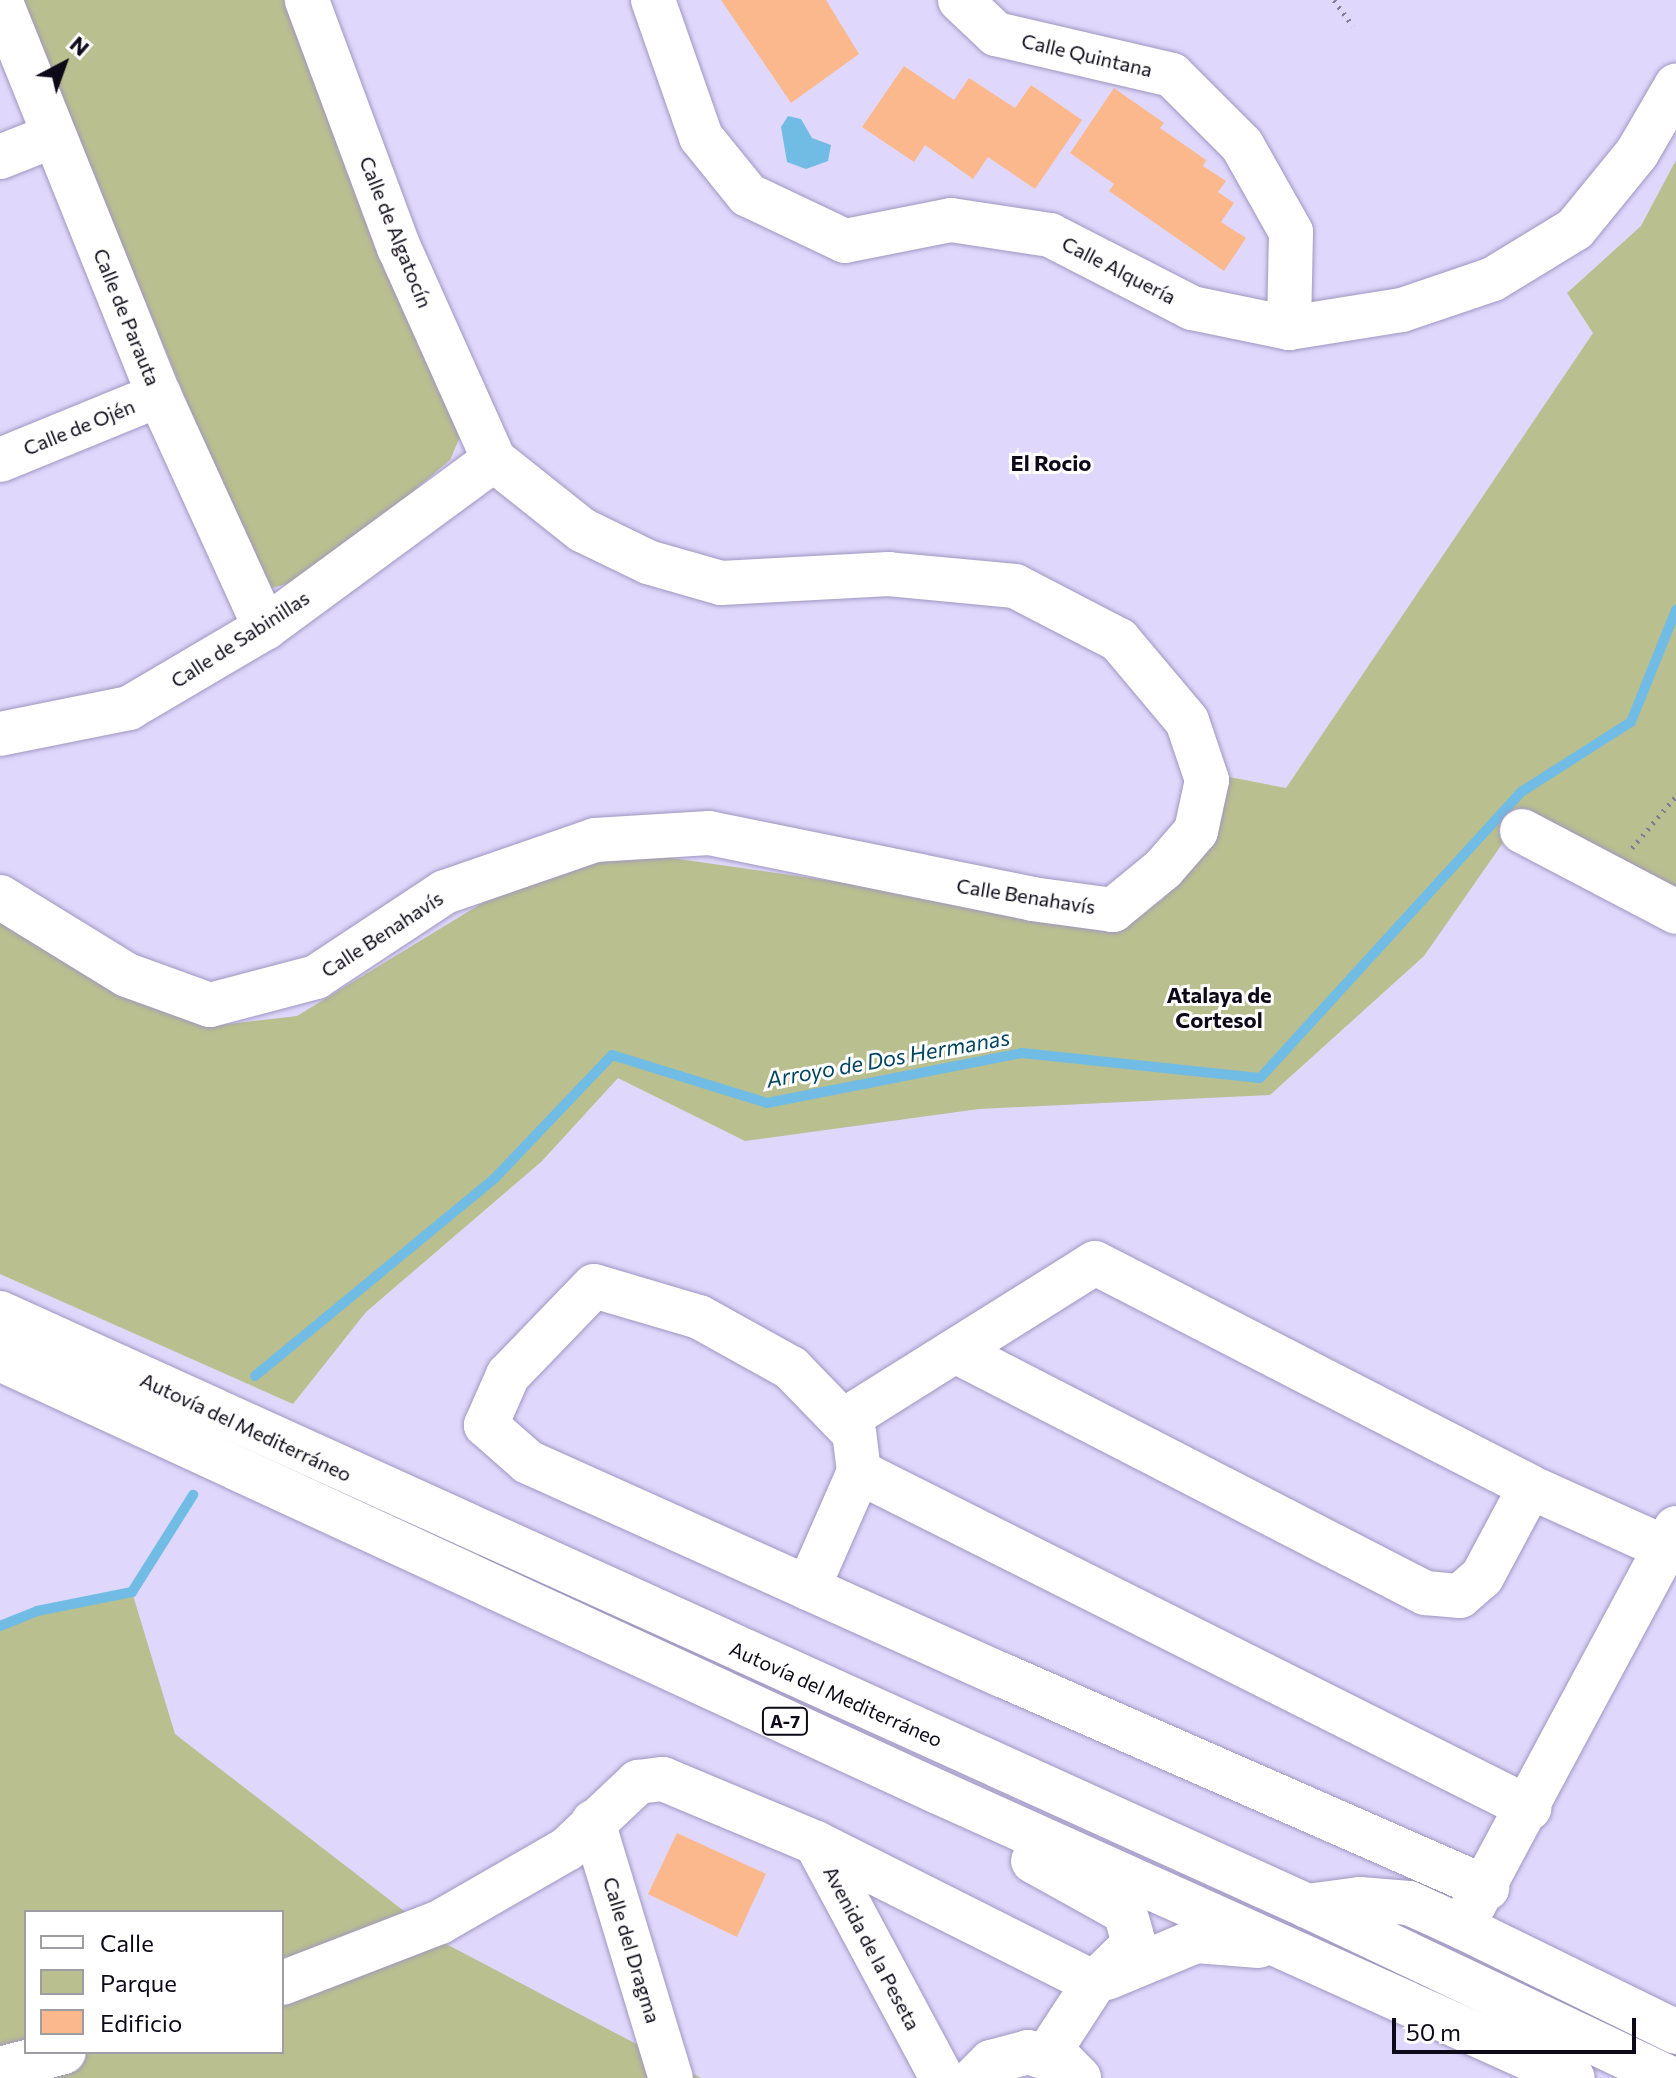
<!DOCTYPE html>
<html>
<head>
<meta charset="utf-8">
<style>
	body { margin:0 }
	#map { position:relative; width:1676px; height:2078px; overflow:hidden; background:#dfd8fc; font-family:Commissioner,sans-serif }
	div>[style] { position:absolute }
	.green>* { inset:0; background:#b9bf8f }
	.water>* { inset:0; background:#70bce5 }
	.stream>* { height:10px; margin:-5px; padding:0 5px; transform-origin:5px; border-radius:5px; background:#70bce5 }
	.building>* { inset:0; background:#fbb88d }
	.path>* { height:5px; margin-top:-2.5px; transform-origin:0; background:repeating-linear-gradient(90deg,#817c96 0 2px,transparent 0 8px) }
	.roads { filter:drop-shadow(0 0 2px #9f96c0) drop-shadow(0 0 2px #9f96c0) }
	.minor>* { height:44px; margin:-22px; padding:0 22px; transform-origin:22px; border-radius:22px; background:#fff }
	.highway>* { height:44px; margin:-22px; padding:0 22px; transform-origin:22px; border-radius:22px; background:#fff }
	span { translate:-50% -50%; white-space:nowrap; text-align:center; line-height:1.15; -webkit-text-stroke:6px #fff; paint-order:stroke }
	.shield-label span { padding:2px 6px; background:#fff; border:2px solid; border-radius:6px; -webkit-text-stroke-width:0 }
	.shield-label { font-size:18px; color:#0d0918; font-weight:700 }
	.street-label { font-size:20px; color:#0d0918 }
	.neighbourhood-label { font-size:22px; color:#0d0918; font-weight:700 }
	.water-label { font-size:22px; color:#024560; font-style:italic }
	.legend { position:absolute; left:24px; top:1910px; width:260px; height:144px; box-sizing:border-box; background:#fff; border:2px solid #9e9da3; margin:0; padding:10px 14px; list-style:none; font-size:24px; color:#0d0918 }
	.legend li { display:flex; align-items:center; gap:16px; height:40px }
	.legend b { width:40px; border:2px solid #9e9da3 }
	.north { position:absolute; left:24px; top:24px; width:80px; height:80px; -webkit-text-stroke:6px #fff; paint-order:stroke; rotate:41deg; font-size:22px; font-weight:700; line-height:32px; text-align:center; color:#0d0918 }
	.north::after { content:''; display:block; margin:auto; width:28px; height:36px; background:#0d0918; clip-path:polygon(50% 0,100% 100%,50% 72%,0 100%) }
	.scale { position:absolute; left:1392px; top:2018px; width:244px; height:36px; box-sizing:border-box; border:4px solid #0d0918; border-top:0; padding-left:10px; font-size:24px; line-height:28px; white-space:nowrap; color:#0d0918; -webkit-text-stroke:6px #fff; paint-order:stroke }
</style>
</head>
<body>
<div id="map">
	<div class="green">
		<div style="clip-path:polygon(20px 0,293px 0,463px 430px,450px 460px,311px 577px,265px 590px)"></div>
		<div style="clip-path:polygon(1676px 160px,1676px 897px,1523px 814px,1424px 956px,1270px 1095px,979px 1109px,745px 1141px,618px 1078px,542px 1161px,366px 1312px,293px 1404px,0 1274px,0 918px,89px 974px,221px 1025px,297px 1016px,502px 891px,630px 852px,1117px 922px,1162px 900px,1200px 846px,1219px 775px,1286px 788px,1593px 333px,1567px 293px,1641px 226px)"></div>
		<div style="clip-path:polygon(evenodd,132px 1592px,175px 1734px,448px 1945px,701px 2078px,0 2078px,0 1626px,37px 1611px,132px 1592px,26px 1912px,282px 1912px,282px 2052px,26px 2052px,26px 1912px)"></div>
	</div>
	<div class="water">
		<div style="clip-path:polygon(788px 116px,801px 119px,812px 138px,831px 145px,828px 161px,806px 169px,787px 162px,781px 127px)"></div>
	</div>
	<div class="stream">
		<div style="left:255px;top:1376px;width:311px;rotate:-39.5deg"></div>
		<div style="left:495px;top:1178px;width:170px;rotate:-46.4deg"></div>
		<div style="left:612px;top:1055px;width:162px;rotate:17.2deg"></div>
		<div style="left:767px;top:1103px;width:260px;rotate:-11.1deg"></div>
		<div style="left:1022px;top:1053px;width:239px;rotate:6deg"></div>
		<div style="left:1260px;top:1078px;width:387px;rotate:-47.6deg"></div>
		<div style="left:1521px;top:792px;width:130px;rotate:-32.5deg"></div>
		<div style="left:1631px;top:722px;width:121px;rotate:-68.1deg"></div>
		<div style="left:0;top:1626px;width:40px;rotate:-22deg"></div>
		<div style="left:37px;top:1611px;width:97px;rotate:-11.3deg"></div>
		<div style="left:132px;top:1592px;width:115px;rotate:-57.8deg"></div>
	</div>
	<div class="building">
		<div style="clip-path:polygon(721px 0,826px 0,859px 54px,791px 103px)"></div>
		<div style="clip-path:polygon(904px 66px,954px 100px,969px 78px,1015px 108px,1031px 85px,1082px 120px,1035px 189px,988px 157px,973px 179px,925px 145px,914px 162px,862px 127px)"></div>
		<div style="clip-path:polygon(1114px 88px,1164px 123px,1160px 128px,1206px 160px,1203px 166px,1226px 181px,1218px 192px,1234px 203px,1221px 222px,1246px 238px,1224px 271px,1109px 191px,1114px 184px,1070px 153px)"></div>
		<div style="clip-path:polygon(677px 1833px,766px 1874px,737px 1937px,648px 1894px)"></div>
	</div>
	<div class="path">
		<div style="left:1334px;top:0;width:32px;rotate:54deg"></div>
		<div style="left:1632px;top:848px;width:68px;rotate:-49.8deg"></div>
	</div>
	<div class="roads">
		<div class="minor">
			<div style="left:0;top:0;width:426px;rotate:68.1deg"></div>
			<div style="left:159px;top:395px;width:256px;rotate:65.5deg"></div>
			<div style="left:653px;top:0;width:145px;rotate:70.7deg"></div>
			<div style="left:701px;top:137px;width:75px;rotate:51deg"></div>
			<div style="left:748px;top:195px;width:107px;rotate:25.4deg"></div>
			<div style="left:845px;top:241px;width:108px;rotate:-11.2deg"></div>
			<div style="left:951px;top:220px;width:100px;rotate:8.6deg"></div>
			<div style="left:1050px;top:235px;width:160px;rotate:27.2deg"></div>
			<div style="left:1192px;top:308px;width:99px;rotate:11.7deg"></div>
			<div style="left:1289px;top:328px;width:114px;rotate:-9.1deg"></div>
			<div style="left:1402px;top:310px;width:96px;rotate:-18.8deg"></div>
			<div style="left:1493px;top:279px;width:96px;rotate:-31.4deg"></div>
			<div style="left:1575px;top:229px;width:98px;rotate:-50.8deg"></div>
			<div style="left:1637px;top:153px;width:78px;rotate:-59.8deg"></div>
			<div style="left:960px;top:0;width:50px;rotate:43.4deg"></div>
			<div style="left:996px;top:34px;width:181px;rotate:13.1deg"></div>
			<div style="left:1172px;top:75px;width:99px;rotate:45deg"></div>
			<div style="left:1242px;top:145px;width:100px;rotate:60.6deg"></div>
			<div style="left:1291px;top:232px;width:96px;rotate:91.2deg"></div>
			<div style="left:0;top:157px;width:57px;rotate:-21.6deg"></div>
			<div style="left:0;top:460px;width:172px;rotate:-22.2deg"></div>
			<div style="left:0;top:734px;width:132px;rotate:-11.4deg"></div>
			<div style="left:129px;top:708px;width:158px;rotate:-30.5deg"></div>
			<div style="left:265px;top:628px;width:284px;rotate:-36.3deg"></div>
			<div style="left:1522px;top:831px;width:174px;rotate:27.7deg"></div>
			<div style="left:0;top:897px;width:149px;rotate:31.6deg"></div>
			<div style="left:127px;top:975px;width:88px;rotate:19.9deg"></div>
			<div style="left:210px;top:1005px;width:110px;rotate:-14.8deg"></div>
			<div style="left:316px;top:977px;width:154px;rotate:-33.4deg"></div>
			<div style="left:445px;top:892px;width:159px;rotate:-19.1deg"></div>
			<div style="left:595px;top:840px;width:114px;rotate:-3.5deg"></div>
			<div style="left:709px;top:833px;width:330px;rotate:11.5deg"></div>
			<div style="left:1032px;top:899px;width:82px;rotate:7.7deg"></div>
			<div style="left:1113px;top:910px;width:65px;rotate:-39.4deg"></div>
			<div style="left:1163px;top:869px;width:50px;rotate:-49deg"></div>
			<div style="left:1196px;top:831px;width:52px;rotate:-77.8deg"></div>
			<div style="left:1207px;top:780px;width:62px;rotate:-108.7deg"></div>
			<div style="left:1187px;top:721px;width:106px;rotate:-130deg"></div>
			<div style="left:1119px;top:640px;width:117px;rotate:-152.6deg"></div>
			<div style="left:1015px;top:586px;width:127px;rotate:-174.6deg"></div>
			<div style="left:889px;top:574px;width:168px;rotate:176.9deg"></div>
			<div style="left:721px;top:583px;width:76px;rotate:-164deg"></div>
			<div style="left:648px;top:562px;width:73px;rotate:-154.1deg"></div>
			<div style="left:582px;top:530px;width:112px;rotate:-141.5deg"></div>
			<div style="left:494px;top:460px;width:232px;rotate:-114.1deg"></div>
			<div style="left:399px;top:248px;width:265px;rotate:-110.4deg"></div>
			<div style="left:955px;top:1351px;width:529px;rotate:27.24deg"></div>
			<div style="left:1425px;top:1593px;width:35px;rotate:5deg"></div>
			<div style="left:1460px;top:1596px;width:29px;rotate:-41deg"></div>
			<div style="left:1482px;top:1577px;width:102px;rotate:-61.9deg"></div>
			<div style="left:843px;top:1421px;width:297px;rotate:-32.1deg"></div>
			<div style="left:1095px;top:1263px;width:489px;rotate:27.2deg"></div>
			<div style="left:1530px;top:1487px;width:149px;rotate:24.2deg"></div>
			<div style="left:859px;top:1472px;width:750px;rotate:26.63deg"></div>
			<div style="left:1676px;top:1528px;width:453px;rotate:118.2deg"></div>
			<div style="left:1462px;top:1927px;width:238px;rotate:26.1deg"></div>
			<div style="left:808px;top:1588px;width:127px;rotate:-66.3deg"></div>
			<div style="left:859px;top:1472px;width:39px;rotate:-97deg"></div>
			<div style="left:854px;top:1433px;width:91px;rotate:-134.1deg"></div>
			<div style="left:791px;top:1368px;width:105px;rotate:-151deg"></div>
			<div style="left:699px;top:1317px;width:109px;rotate:-163.6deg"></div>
			<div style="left:594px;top:1286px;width:124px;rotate:134deg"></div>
			<div style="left:508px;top:1375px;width:55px;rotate:113.7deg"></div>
			<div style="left:486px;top:1425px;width:56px;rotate:41.4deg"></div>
			<div style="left:528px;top:1462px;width:307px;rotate:24.2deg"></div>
			<div style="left:808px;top:1588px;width:213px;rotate:24.2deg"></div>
			<div style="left:1002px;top:1675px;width:530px;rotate:23.71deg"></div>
			<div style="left:593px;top:1822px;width:268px;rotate:73.1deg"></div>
			<div style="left:816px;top:1843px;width:311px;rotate:26.7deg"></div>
			<div style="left:1094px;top:1983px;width:86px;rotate:123.1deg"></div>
			<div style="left:282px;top:1983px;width:169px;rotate:-21.1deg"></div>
			<div style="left:440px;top:1922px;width:146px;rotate:-29.9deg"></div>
			<div style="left:567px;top:1849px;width:98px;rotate:-43.3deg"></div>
			<div style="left:638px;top:1782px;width:25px;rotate:-7deg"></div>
			<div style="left:663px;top:1779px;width:166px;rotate:22.7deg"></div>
			<div style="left:816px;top:1843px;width:267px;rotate:61.8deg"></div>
			<div style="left:0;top:2069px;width:66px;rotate:-14.9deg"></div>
			<div style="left:975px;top:2078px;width:23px;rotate:-45deg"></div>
			<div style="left:991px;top:2062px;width:38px;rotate:-15deg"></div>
			<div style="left:1028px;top:2052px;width:39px;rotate:18deg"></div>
			<div style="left:1065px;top:2064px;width:20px;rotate:45deg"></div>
		</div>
		<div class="highway">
			<div style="left:0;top:1313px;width:1435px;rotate:24.4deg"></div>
			<div style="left:1307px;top:1906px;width:402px;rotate:25.4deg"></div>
			<div style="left:0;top:1359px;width:1033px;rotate:24.78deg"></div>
			<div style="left:938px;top:1792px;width:696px;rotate:24.25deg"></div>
			<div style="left:1033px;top:1861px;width:105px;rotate:29deg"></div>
			<div style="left:1125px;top:1912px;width:33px;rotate:74deg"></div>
			<div style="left:1134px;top:1944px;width:56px;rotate:135.7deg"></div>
			<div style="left:1307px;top:1906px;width:53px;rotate:-7.5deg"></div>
			<div style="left:1360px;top:1899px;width:49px;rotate:4.7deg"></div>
			<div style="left:1409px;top:1903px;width:58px;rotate:24.4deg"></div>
			<div style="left:1107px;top:1978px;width:96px;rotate:-22.6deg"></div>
			<div style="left:1196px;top:1941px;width:63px;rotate:4.5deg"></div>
		</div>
	</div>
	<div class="shield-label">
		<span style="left:785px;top:1721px">A-7</span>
	</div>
	<div class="street-label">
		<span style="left:1087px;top:55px;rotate:13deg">Calle Quintana</span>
		<span style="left:396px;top:232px;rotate:68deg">Calle de Algatocín</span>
		<span style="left:1119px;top:270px;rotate:27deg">Calle Alquería</span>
		<span style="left:127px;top:317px;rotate:68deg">Calle de Parauta</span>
		<span style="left:79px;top:427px;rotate:-22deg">Calle de Ojén</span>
		<span style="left:240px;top:639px;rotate:-33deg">Calle de Sabinillas</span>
		<span style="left:1026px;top:896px;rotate:9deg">Calle Benahavís</span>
		<span style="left:382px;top:934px;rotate:-33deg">Calle Benahavís</span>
		<span style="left:246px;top:1427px;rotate:25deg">Autovía del Mediterráneo</span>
		<span style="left:836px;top:1694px;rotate:24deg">Autovía del Mediterráneo</span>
		<span style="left:872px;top:1948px;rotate:62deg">Avenida de la Peseta</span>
		<span style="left:632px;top:1950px;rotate:73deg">Calle del Dragma</span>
	</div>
	<div class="neighbourhood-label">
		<span style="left:1051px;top:463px">El Rocio</span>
		<span style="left:1219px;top:1007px">Atalaya de<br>Cortesol</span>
	</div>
	<div class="water-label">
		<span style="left:888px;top:1058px;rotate:-10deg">Arroyo de Dos Hermanas</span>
	</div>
	<ul class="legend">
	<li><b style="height:10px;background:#fff"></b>Calle</li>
	<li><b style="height:22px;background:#b9bf8f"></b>Parque</li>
	<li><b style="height:22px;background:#fbb88d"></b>Edificio</li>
	</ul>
	<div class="north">N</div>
	<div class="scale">50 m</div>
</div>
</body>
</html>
